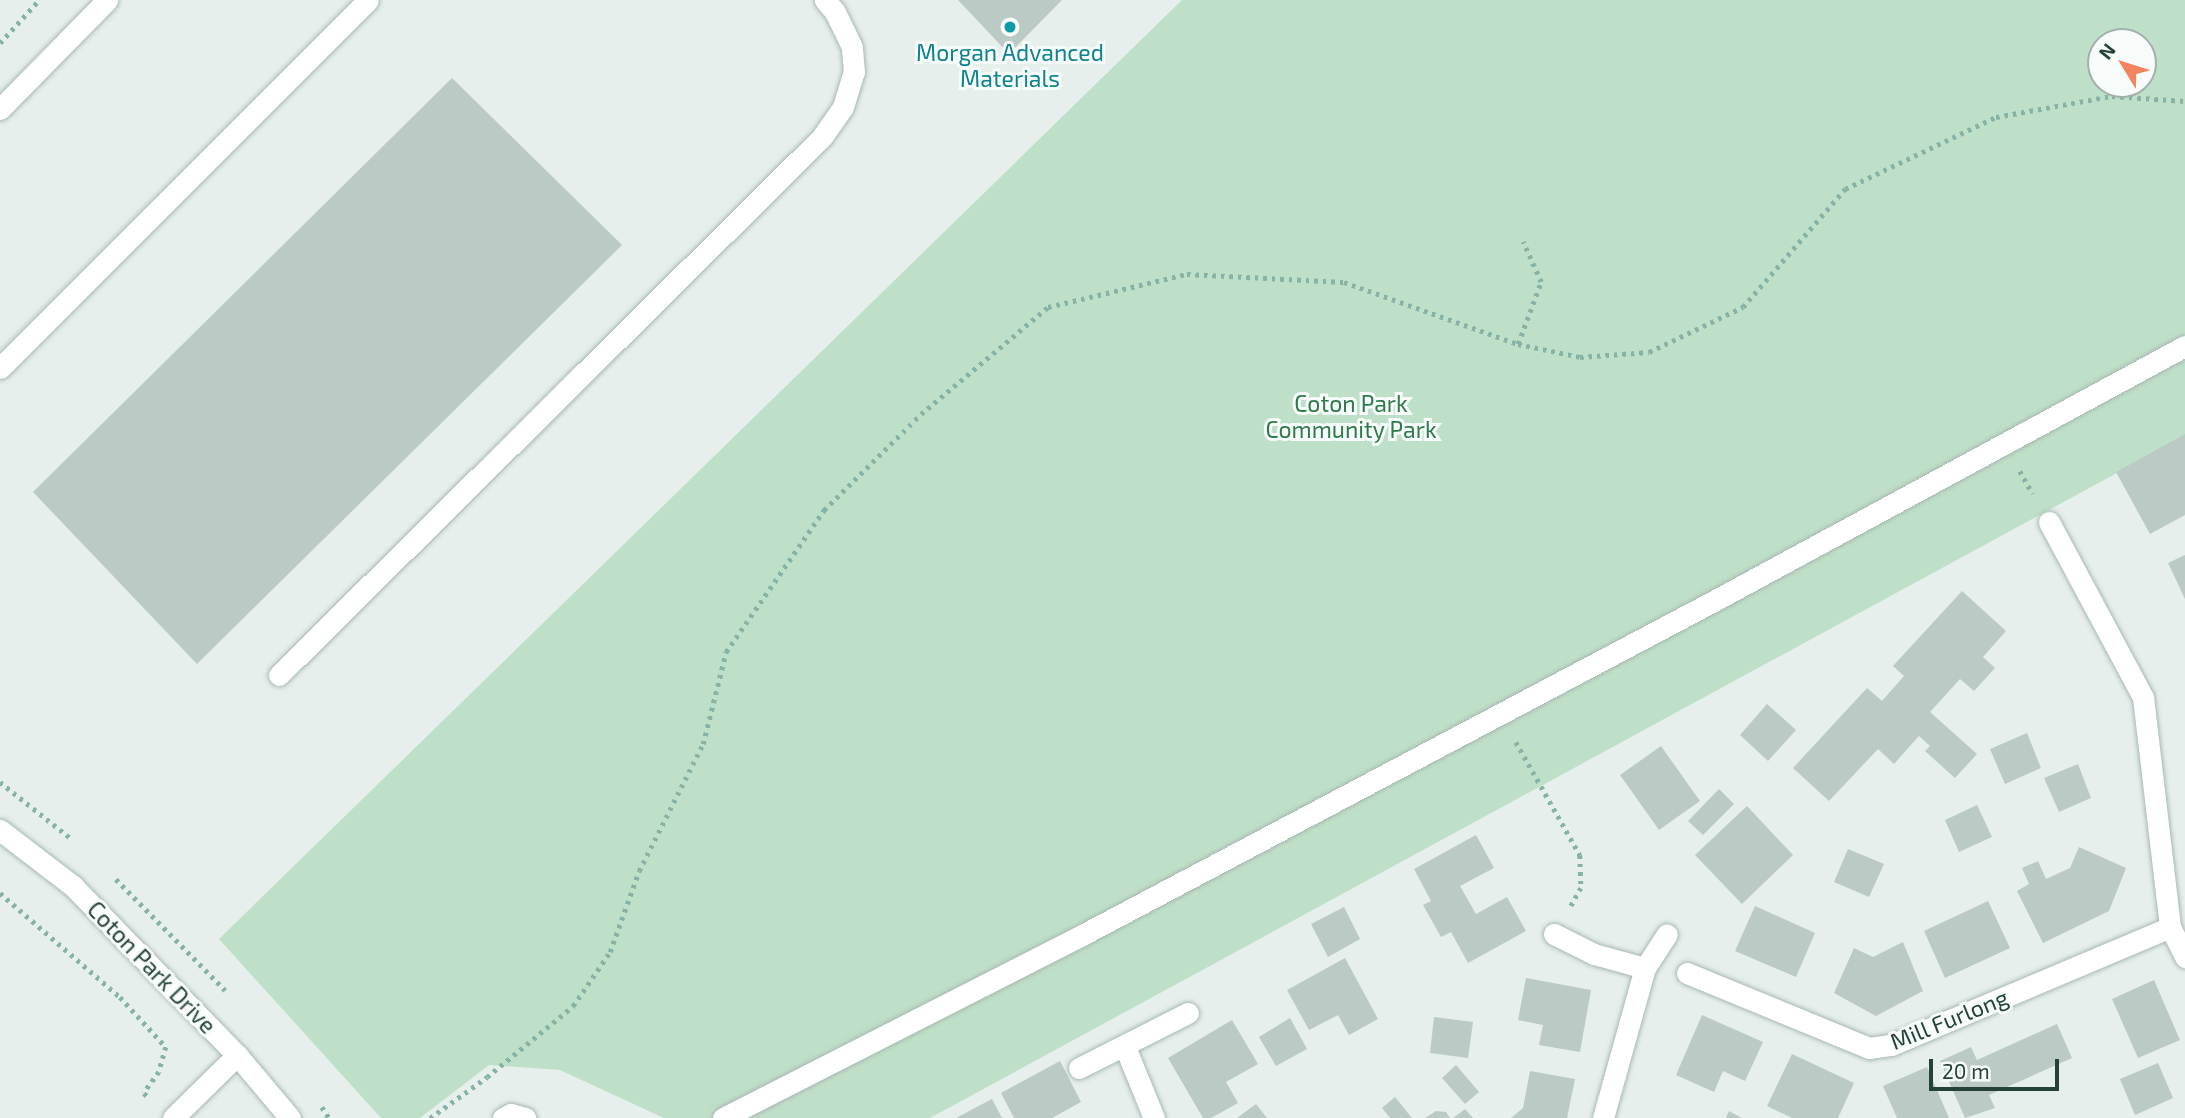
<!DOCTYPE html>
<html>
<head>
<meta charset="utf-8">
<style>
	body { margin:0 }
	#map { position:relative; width:2185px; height:1118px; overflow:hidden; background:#e6efeb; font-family:"Exo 2",sans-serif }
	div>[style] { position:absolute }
	.green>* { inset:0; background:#bfe0c8 }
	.building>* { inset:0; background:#bbcac4 }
	.path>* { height:4.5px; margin-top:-2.25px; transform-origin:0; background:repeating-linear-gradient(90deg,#86b3a5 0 3.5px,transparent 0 8.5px) }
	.roads { filter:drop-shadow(0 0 2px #a8b8b2) drop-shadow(0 0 2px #a8b8b2) }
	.minor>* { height:21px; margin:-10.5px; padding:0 10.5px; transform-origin:10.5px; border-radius:10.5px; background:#fff }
	.dots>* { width:19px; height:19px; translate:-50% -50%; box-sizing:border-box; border:4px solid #f7fbf9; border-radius:50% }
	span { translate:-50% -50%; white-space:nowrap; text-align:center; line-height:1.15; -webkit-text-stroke:6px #f7fbf9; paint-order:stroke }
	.culture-label { font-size:23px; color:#0d838f }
	.park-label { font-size:23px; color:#2d7a4b }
	.street-label { font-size:23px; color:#24423a }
	.north { position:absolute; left:2087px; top:28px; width:70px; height:70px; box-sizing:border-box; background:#f7fbf9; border:2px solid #a3b1ad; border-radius:50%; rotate:308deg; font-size:19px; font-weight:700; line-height:28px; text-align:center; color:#24423a }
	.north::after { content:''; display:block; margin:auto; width:24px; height:32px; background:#f4845f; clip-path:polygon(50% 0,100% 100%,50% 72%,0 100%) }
	.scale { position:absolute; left:1929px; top:1059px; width:130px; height:32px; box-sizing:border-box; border:4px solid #24423a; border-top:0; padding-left:9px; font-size:21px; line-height:24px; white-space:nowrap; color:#24423a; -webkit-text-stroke:5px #f7fbf9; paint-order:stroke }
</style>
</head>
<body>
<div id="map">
	<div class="green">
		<div style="clip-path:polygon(evenodd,1182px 0,2185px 0,2185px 436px,930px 1118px,664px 1118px,560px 1070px,489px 1065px,420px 1118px,381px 1118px,219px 939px,1182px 0,2101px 42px,2143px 42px,2143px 84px,2101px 84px,2101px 42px)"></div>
	</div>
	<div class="building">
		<div style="clip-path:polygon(958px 0,1062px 0,1009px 54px)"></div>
		<div style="clip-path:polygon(452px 78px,622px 245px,197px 664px,33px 492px)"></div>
		<div style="clip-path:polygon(2185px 434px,2185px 515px,2150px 534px,2116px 472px)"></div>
		<div style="clip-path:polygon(2185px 555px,2185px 599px,2168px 563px)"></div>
		<div style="clip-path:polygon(1962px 591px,2006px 631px,1983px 657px,1995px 668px,1974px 691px,1960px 679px,1930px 712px,1977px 754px,1955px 778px,1925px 751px,1930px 746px,1919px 736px,1894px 764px,1878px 749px,1829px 801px,1793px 768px,1867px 688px,1882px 701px,1904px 676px,1893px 666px)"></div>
		<div style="clip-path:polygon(1767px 704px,1796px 730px,1768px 761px,1740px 735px)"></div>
		<div style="clip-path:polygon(2027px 733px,2041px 768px,2005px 784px,1990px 749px)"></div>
		<div style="clip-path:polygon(1661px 746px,1700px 801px,1659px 830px,1620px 775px)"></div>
		<div style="clip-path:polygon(2078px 764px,2091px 798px,2059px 812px,2044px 778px)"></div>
		<div style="clip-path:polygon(1719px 789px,1734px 804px,1703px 835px,1688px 821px)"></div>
		<div style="clip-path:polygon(1977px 805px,1992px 837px,1959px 852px,1945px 820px)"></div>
		<div style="clip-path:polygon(1747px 806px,1793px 855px,1742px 904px,1695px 855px)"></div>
		<div style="clip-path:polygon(1476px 835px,1494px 868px,1460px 886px,1476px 914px,1507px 897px,1526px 931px,1468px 963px,1451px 932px,1441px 937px,1423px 905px,1431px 901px,1414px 869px)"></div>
		<div style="clip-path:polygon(2079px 847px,2126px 868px,2109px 911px,2043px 943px,2017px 891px,2029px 884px,2022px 868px,2038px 861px,2046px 879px,2070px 868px)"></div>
		<div style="clip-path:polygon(1848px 849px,1884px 864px,1869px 897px,1834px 882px)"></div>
		<div style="clip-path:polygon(1988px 901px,2010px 948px,1945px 978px,1924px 931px)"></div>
		<div style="clip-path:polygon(1755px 906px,1815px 933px,1796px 977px,1735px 951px)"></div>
		<div style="clip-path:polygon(1344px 907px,1360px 939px,1328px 957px,1311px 924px)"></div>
		<div style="clip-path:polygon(1903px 942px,1923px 991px,1876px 1016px,1834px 993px,1854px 948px,1873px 957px)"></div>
		<div style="clip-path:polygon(1345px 958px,1378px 1019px,1349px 1035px,1338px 1015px,1309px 1030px,1287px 990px)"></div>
		<div style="clip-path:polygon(1526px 978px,1591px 990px,1580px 1052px,1539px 1045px,1543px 1025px,1518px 1020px)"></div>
		<div style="clip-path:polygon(2154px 980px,2180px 1040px,2138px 1058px,2112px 999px)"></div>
		<div style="clip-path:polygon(1702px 1015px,1763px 1042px,1745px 1081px,1723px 1071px,1714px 1092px,1676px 1075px)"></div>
		<div style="clip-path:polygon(1434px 1017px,1473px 1022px,1468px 1058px,1430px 1053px)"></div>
		<div style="clip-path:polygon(1290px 1018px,1307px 1049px,1276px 1066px,1259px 1037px)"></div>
		<div style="clip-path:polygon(1232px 1020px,1258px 1064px,1226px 1082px,1238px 1103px,1211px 1118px,1203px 1118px,1168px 1058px)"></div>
		<div style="clip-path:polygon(2057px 1024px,2072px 1058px,1989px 1095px,1995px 1108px,1965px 1118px,1940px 1061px,1971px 1047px,1977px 1060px)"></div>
		<div style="clip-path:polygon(1792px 1054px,1854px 1083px,1838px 1118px,1792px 1118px,1767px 1106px)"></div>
		<div style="clip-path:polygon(1060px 1061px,1081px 1102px,1052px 1118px,1014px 1118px,1001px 1093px)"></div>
		<div style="clip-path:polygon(2158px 1063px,2173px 1098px,2135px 1115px,2120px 1079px)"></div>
		<div style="clip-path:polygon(1456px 1065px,1479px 1092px,1465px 1104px,1442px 1078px)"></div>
		<div style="clip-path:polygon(1927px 1067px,1949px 1118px,1897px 1118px,1883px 1086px)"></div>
		<div style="clip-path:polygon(1530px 1071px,1575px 1079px,1567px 1118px,1511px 1118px,1523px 1108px)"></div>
		<div style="clip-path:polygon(1395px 1097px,1412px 1118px,1390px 1118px,1382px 1108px)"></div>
		<div style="clip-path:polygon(992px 1099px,1002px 1118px,956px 1118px)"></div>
		<div style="clip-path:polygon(1256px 1104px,1267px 1118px,1237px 1118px)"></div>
		<div style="clip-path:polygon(1465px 1109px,1473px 1118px,1453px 1118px)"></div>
		<div style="clip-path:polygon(1436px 1111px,1446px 1112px,1450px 1118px,1425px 1118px)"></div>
		<div style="clip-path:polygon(1729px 1111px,1742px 1118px,1726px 1118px)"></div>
	</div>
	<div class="path">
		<div style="left:0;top:43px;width:58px;rotate:-47.8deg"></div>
		<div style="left:1518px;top:344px;width:66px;rotate:-69.6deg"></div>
		<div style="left:1541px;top:282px;width:44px;rotate:-114.2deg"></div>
		<div style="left:2020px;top:471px;width:26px;rotate:61deg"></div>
		<div style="left:1516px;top:742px;width:130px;rotate:60.5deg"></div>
		<div style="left:1580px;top:855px;width:33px;rotate:88deg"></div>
		<div style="left:1581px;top:888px;width:21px;rotate:119deg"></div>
		<div style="left:0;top:782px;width:93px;rotate:38.5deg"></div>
		<div style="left:116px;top:879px;width:156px;rotate:45.5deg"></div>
		<div style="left:0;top:893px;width:159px;rotate:40.9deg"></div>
		<div style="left:120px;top:997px;width:68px;rotate:47.4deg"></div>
		<div style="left:166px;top:1047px;width:26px;rotate:106deg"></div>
		<div style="left:159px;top:1072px;width:26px;rotate:126deg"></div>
		<div style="left:144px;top:1093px;width:7px;rotate:45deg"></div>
		<div style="left:322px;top:1107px;width:13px;rotate:58deg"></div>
		<div style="left:430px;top:1118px;width:70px;rotate:-35.7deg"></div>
		<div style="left:487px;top:1077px;width:112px;rotate:-39.5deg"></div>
		<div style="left:573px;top:1006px;width:65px;rotate:-55.6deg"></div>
		<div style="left:610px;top:952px;width:86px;rotate:-70.3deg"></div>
		<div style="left:639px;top:871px;width:142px;rotate:-63.3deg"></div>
		<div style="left:703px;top:744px;width:95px;rotate:-76deg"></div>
		<div style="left:726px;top:652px;width:173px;rotate:-55.4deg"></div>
		<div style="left:824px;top:510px;width:136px;rotate:-44.7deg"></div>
		<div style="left:921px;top:414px;width:166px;rotate:-40.1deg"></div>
		<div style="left:1048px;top:307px;width:143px;rotate:-13.4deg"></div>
		<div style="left:1187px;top:274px;width:157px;rotate:2.9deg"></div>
		<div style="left:1344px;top:282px;width:185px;rotate:19.6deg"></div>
		<div style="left:1518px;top:344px;width:63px;rotate:11.8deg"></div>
		<div style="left:1580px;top:357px;width:69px;rotate:-4.1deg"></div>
		<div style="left:1649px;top:352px;width:104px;rotate:-25.6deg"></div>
		<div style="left:1743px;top:307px;width:156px;rotate:-49.2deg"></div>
		<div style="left:1845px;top:189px;width:167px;rotate:-25.5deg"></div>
		<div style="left:1996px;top:117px;width:118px;rotate:-10.3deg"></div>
		<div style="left:2112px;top:96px;width:73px;rotate:3.9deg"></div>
	</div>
	<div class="roads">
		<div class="minor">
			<div style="left:0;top:109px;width:153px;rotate:-45.5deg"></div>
			<div style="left:0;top:368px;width:520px;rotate:-45deg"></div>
			<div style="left:2049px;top:522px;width:199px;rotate:61.8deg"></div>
			<div style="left:2143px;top:697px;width:232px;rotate:83.3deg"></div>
			<div style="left:2170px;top:927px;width:34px;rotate:63deg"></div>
			<div style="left:279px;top:675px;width:764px;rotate:-44.73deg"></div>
			<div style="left:822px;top:137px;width:37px;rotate:-55deg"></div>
			<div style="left:843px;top:107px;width:37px;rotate:-73deg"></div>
			<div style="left:854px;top:72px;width:25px;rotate:-95deg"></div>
			<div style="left:852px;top:47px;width:39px;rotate:-116deg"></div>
			<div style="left:835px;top:12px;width:16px;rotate:-130deg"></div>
			<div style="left:0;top:830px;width:92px;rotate:37.5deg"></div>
			<div style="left:73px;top:886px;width:235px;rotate:45.9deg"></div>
			<div style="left:237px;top:1055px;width:82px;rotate:49.9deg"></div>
			<div style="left:1554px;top:934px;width:45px;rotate:26.6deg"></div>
			<div style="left:1594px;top:954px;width:53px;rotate:15.4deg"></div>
			<div style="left:1687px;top:973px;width:197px;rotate:22.4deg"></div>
			<div style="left:1869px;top:1048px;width:22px;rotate:-8deg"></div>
			<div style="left:1891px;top:1045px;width:303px;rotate:-22.9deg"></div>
			<div style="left:1125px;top:1047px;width:77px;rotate:67.8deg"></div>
			<div style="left:1079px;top:1068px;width:122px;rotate:-26.8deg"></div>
			<div style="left:173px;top:1118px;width:90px;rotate:-44.5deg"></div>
			<div style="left:503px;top:1118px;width:9px;rotate:-27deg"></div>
			<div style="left:511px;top:1114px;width:15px;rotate:16deg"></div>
			<div style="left:723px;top:1118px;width:405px;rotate:-27deg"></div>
			<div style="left:1084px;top:934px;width:708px;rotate:-27.87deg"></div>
			<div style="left:1710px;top:603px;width:540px;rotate:-28.42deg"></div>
			<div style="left:1603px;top:1118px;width:156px;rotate:-74.4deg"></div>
			<div style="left:1645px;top:968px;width:40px;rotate:-57.1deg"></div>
		</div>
	</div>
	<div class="dots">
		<div style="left:1010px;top:27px;background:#0f9aa8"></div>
	</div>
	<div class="culture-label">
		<span style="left:1010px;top:65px">Morgan Advanced<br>Materials</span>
	</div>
	<div class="park-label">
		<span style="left:1351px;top:416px">Coton Park<br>Community Park</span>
	</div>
	<div class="street-label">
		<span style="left:152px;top:967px;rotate:46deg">Coton Park Drive</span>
		<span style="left:1949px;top:1019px;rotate:-22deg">Mill Furlong</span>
	</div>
	<div class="north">N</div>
	<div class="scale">20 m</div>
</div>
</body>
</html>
